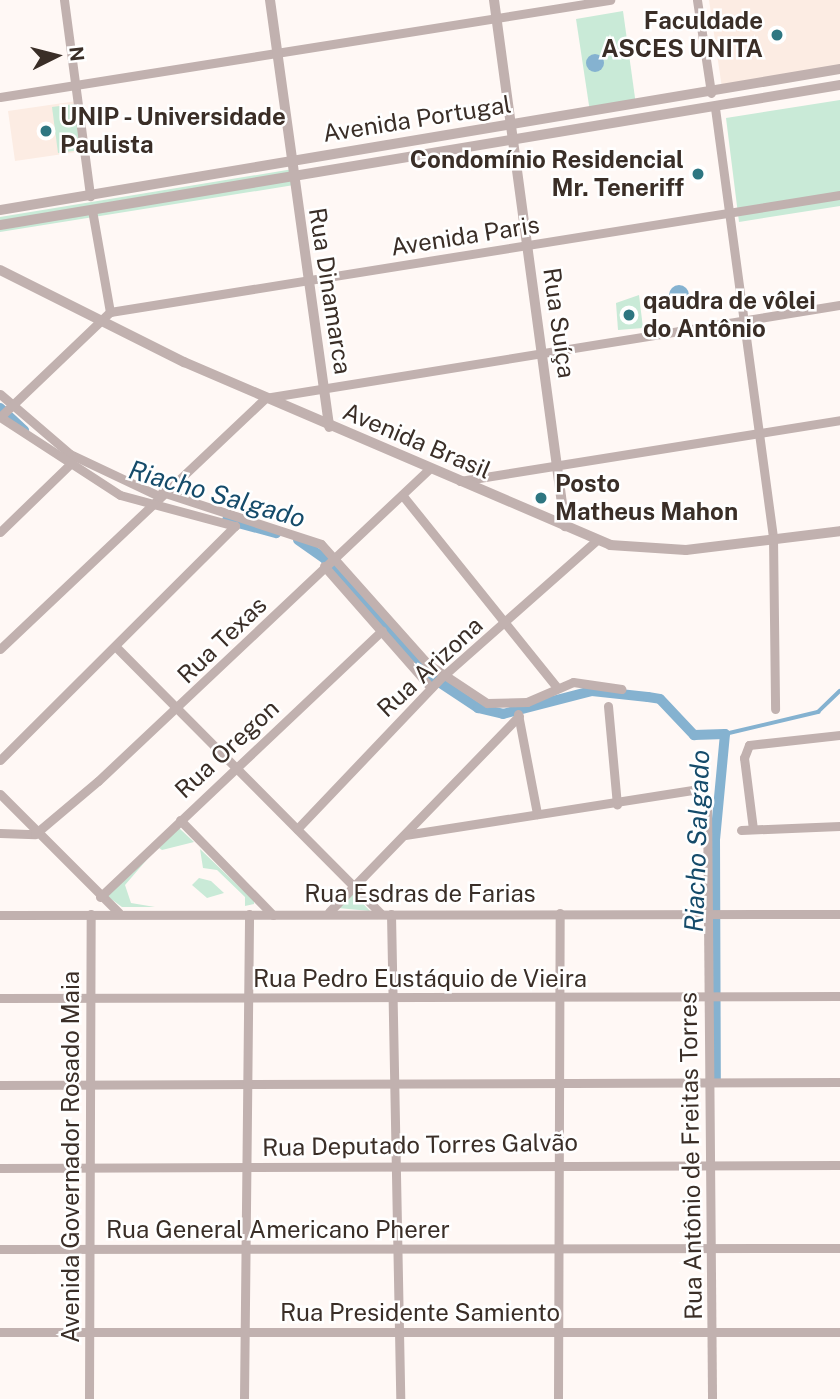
<!DOCTYPE html>
<html>
<head>
<meta charset="utf-8">
<style>
	body { margin:0 }
	#map { position:relative; width:840px; height:1399px; overflow:hidden; background:#fff8f5; font-family:"Public Sans",sans-serif }
	div>[style] { position:absolute }
	.built>* { inset:0; background:#fcece3 }
	.green>* { inset:0; background:#c9ead7 }
	.water>* { inset:0; background:#85b2d0 }
	.round { border-radius:50% }
	.stream>* { height:3.5px; margin:-1.75px; padding:0 1.75px; transform-origin:1.75px; border-radius:1.75px; background:#85b2d0 }
	.canal>* { height:10px; margin:-5px; padding:0 5px; transform-origin:5px; border-radius:5px; background:#85b2d0 }
	.minor>* { height:9px; margin:-4.5px; padding:0 4.5px; transform-origin:4.5px; border-radius:4.5px; background:#c1b1af }
	.tertiary>* { height:10px; margin:-5px; padding:0 5px; transform-origin:5px; border-radius:5px; background:#c1b1af }
	.dots>* { width:19px; height:19px; translate:-50% -50%; box-sizing:border-box; border:4px solid #fff; border-radius:50% }
	span { translate:-50% -50%; white-space:nowrap; text-align:center; line-height:1.15; -webkit-text-stroke:5px #fff; paint-order:stroke }
	.poi-label { font-size:24px; color:#3a2e27; font-weight:700 }
	.right { translate:-100% -50%; text-align:right }
	.left { translate:0 -50%; text-align:left }
	.street-label { font-size:24px; color:#3a2e27 }
	.water-label { font-size:26px; color:#154b6a; font-style:italic }
	.north { position:absolute; left:21px; top:21px; width:70px; height:70px; -webkit-text-stroke:5px #fff; paint-order:stroke; rotate:84deg; font-size:19px; font-weight:700; line-height:28px; text-align:center; color:#3a2e27 }
	.north::after { content:''; display:block; margin:auto; width:24px; height:32px; background:#3a2e27; clip-path:polygon(50% 0,100% 100%,50% 72%,0 100%) }
</style>
</head>
<body>
<div id="map">
	<div class="built">
		<div style="clip-path:polygon(709px 0,840px 0,840px 70px,722px 88px)"></div>
		<div style="clip-path:polygon(77px 101px,84px 151px,15px 161px,8px 111px)"></div>
	</div>
	<div class="green">
		<div style="clip-path:polygon(623px 11px,636px 105px,590px 112px,576px 19px)"></div>
		<div style="clip-path:polygon(840px 100px,840px 206px,739px 222px,726px 118px)"></div>
		<div style="clip-path:polygon(75px 104px,81px 150px,58px 153px,52px 107px)"></div>
		<div style="clip-path:polygon(293px 169px,294px 185px,0 232px,0 217px)"></div>
		<div style="clip-path:polygon(639px 295px,643px 328px,618px 330px,616px 303px)"></div>
		<div style="clip-path:polygon(179px 828px,194px 842px,162px 850px,159px 848px)"></div>
		<div style="clip-path:polygon(200px 849px,254px 901px,254px 904px,245px 906px,245px 897px,217px 870px,203px 868px)"></div>
		<div style="clip-path:polygon(150px 856px,125px 885px,131px 903px,155px 907px,122px 907px,107px 896px)"></div>
		<div style="clip-path:polygon(199px 878px,211px 881px,224px 893px,207px 898px,192px 885px)"></div>
		<div style="clip-path:polygon(352px 892px,370px 911px,338px 908px)"></div>
	</div>
	<div class="water">
		<div class="round" style="left:586px;top:54px;width:18px;height:18px"></div>
		<div class="round" style="left:669px;top:285px;width:20px;height:20px"></div>
	</div>
	<div class="stream">
		<div style="left:725px;top:734px;width:96px;rotate:-13.3deg"></div>
		<div style="left:818px;top:712px;width:30px;rotate:-44deg"></div>
	</div>
	<div class="canal">
		<div style="left:0;top:408px;width:33px;rotate:43deg"></div>
		<div style="left:227px;top:520px;width:51px;rotate:14.9deg"></div>
		<div style="left:298px;top:540px;width:33px;rotate:35deg"></div>
		<div style="left:325px;top:559px;width:157px;rotate:48.1deg"></div>
		<div style="left:430px;top:676px;width:58px;rotate:33.7deg"></div>
		<div style="left:478px;top:708px;width:26px;rotate:13deg"></div>
		<div style="left:503px;top:714px;width:92px;rotate:-14.5deg"></div>
		<div style="left:592px;top:691px;width:56px;rotate:6.1deg"></div>
		<div style="left:648px;top:697px;width:12px;rotate:9deg"></div>
		<div style="left:660px;top:699px;width:50px;rotate:46.6deg"></div>
		<div style="left:694px;top:735px;width:31px;rotate:-2deg"></div>
		<div style="left:725px;top:734px;width:105px;rotate:95.4deg"></div>
		<div style="left:715px;top:839px;width:243px;rotate:89.8deg"></div>
	</div>
	<div class="minor">
		<div style="left:64px;top:0;width:198px;rotate:82.4deg"></div>
		<div style="left:697px;top:0;width:94px;rotate:81.4deg"></div>
		<div style="left:0;top:97px;width:618px;rotate:-9.04deg"></div>
		<div style="left:715px;top:108px;width:433px;rotate:82.3deg"></div>
		<div style="left:773px;top:537px;width:172px;rotate:89.3deg"></div>
		<div style="left:92px;top:210px;width:104px;rotate:80deg"></div>
		<div style="left:0;top:394px;width:92px;rotate:40.6deg"></div>
		<div style="left:70px;top:454px;width:98px;rotate:25.3deg"></div>
		<div style="left:460px;top:481px;width:385px;rotate:-9.1deg"></div>
		<div style="left:162px;top:492px;width:167px;rotate:18.1deg"></div>
		<div style="left:321px;top:544px;width:161px;rotate:48.3deg"></div>
		<div style="left:428px;top:664px;width:71px;rotate:33.5deg"></div>
		<div style="left:487px;top:703px;width:40px;rotate:-1.4deg"></div>
		<div style="left:527px;top:702px;width:50px;rotate:-23.5deg"></div>
		<div style="left:573px;top:682px;width:49px;rotate:8.3deg"></div>
		<div style="left:403px;top:496px;width:244px;rotate:51.2deg"></div>
		<div style="left:0;top:532px;width:95px;rotate:-44.1deg"></div>
		<div style="left:324px;top:566px;width:162px;rotate:48.7deg"></div>
		<div style="left:0;top:649px;width:365px;rotate:-43.4deg"></div>
		<div style="left:265px;top:398px;width:582px;rotate:-9.19deg"></div>
		<div style="left:118px;top:649px;width:373px;rotate:45.2deg"></div>
		<div style="left:608px;top:706px;width:99px;rotate:84.8deg"></div>
		<div style="left:518px;top:714px;width:102px;rotate:79.2deg"></div>
		<div style="left:0;top:760px;width:332px;rotate:-44.9deg"></div>
		<div style="left:235px;top:526px;width:119px;rotate:-164.9deg"></div>
		<div style="left:120px;top:495px;width:143px;rotate:-147deg"></div>
		<div style="left:0;top:417px;width:152px;rotate:-43.7deg"></div>
		<div style="left:110px;top:312px;width:739px;rotate:-9.11deg"></div>
		<div style="left:0;top:794px;width:168px;rotate:45deg"></div>
		<div style="left:180px;top:820px;width:133px;rotate:45.6deg"></div>
		<div style="left:297px;top:829px;width:210px;rotate:-46.4deg"></div>
		<div style="left:442px;top:677px;width:207px;rotate:-41.5deg"></div>
		<div style="left:753px;top:829px;width:72px;rotate:-97.2deg"></div>
		<div style="left:744px;top:758px;width:14px;rotate:-69deg"></div>
		<div style="left:749px;top:745px;width:92px;rotate:-6.3deg"></div>
		<div style="left:741px;top:830px;width:99px;rotate:-2.3deg"></div>
		<div style="left:0;top:833px;width:35px;rotate:2deg"></div>
		<div style="left:35px;top:834px;width:82px;rotate:-40.1deg"></div>
		<div style="left:98px;top:781px;width:455px;rotate:-43.3deg"></div>
		<div style="left:405px;top:835px;width:291px;rotate:-8.9deg"></div>
		<div style="left:693px;top:790px;width:16px;rotate:30deg"></div>
		<div style="left:707px;top:798px;width:601px;rotate:89.52deg"></div>
		<div style="left:100px;top:897px;width:388px;rotate:-43.4deg"></div>
		<div style="left:329px;top:912px;width:273px;rotate:-45.9deg"></div>
		<div style="left:391px;top:914px;width:485px;rotate:88.9deg"></div>
		<div style="left:0;top:915px;width:840px;rotate:-0.07deg"></div>
		<div style="left:0;top:998px;width:840px;rotate:-0.14deg"></div>
		<div style="left:0;top:1085px;width:840px;rotate:-0.2deg"></div>
		<div style="left:0;top:1168px;width:840px;rotate:-0.2deg"></div>
		<div style="left:0;top:1249px;width:840px;rotate:-0.07deg"></div>
		<div style="left:0;top:1332px;width:840px"></div>
		<div style="left:89px;top:1399px;width:485px;rotate:-89.8deg"></div>
		<div style="left:244px;top:1399px;width:485px;rotate:-89.4deg"></div>
		<div style="left:558px;top:1399px;width:486px;rotate:-89.8deg"></div>
	</div>
	<div class="tertiary">
		<div style="left:270px;top:0;width:431px;rotate:82.1deg"></div>
		<div style="left:494px;top:0;width:531px;rotate:82.31deg"></div>
		<div style="left:0;top:210px;width:852px;rotate:-9.53deg"></div>
		<div style="left:0;top:225px;width:852px;rotate:-9.46deg"></div>
		<div style="left:0;top:270px;width:206px;rotate:26.6deg"></div>
		<div style="left:184px;top:362px;width:464px;rotate:23.2deg"></div>
		<div style="left:610px;top:545px;width:76px;rotate:3.8deg"></div>
		<div style="left:686px;top:550px;width:155px;rotate:-7deg"></div>
	</div>
	<div class="dots">
		<div style="left:777px;top:35px;background:#2e7681"></div>
		<div style="left:46px;top:131px;background:#2e7681"></div>
		<div style="left:698px;top:174px;background:#2e7681"></div>
		<div style="left:629px;top:315px;background:#2e7681"></div>
		<div style="left:541px;top:498px;background:#2e7681"></div>
	</div>
	<div class="poi-label">
		<span class="right" style="left:763px;top:35px">Faculdade<br>ASCES UNITA</span>
		<span class="left" style="left:60px;top:131px">UNIP - Universidade<br>Paulista</span>
		<span class="right" style="left:684px;top:174px">Condomínio Residencial<br>Mr. Teneriff</span>
		<span class="left" style="left:643px;top:315px">qaudra de vôlei<br>do Antônio</span>
		<span class="left" style="left:555px;top:498px">Posto<br>Matheus Mahon</span>
	</div>
	<div class="street-label">
		<span style="left:417px;top:119px;rotate:-9deg">Avenida Portugal</span>
		<span style="left:465px;top:236px;rotate:-9deg">Avenida Paris</span>
		<span style="left:330px;top:291px;rotate:81deg">Rua Dinamarca</span>
		<span style="left:559px;top:323px;rotate:82deg">Rua Suíça</span>
		<span style="left:417px;top:441px;rotate:23deg">Avenida Brasil</span>
		<span style="left:222px;top:640px;rotate:-44deg">Rua Texas</span>
		<span style="left:430px;top:667px;rotate:-43deg">Rua Arizona</span>
		<span style="left:227px;top:749px;rotate:-43deg">Rua Oregon</span>
		<span style="left:420px;top:894px">Rua Esdras de Farias</span>
		<span style="left:420px;top:979px">Rua Pedro Eustáquio de Vieira</span>
		<span style="left:420px;top:1145px;rotate:-1deg">Rua Deputado Torres Galvão</span>
		<span style="left:691px;top:1156px;rotate:-91deg">Rua Antônio de Freitas Torres</span>
		<span style="left:71px;top:1157px;rotate:-90deg">Avenida Governador Rosado Maia</span>
		<span style="left:278px;top:1230px">Rua General Americano Pherer</span>
		<span style="left:420px;top:1313px">Rua Presidente Samiento</span>
	</div>
	<div class="water-label">
		<span style="left:217px;top:494px;rotate:16deg">Riacho Salgado</span>
		<span style="left:697px;top:841px;rotate:-88deg">Riacho Salgado</span>
	</div>
	<div class="north">N</div>
</div>
</body>
</html>
